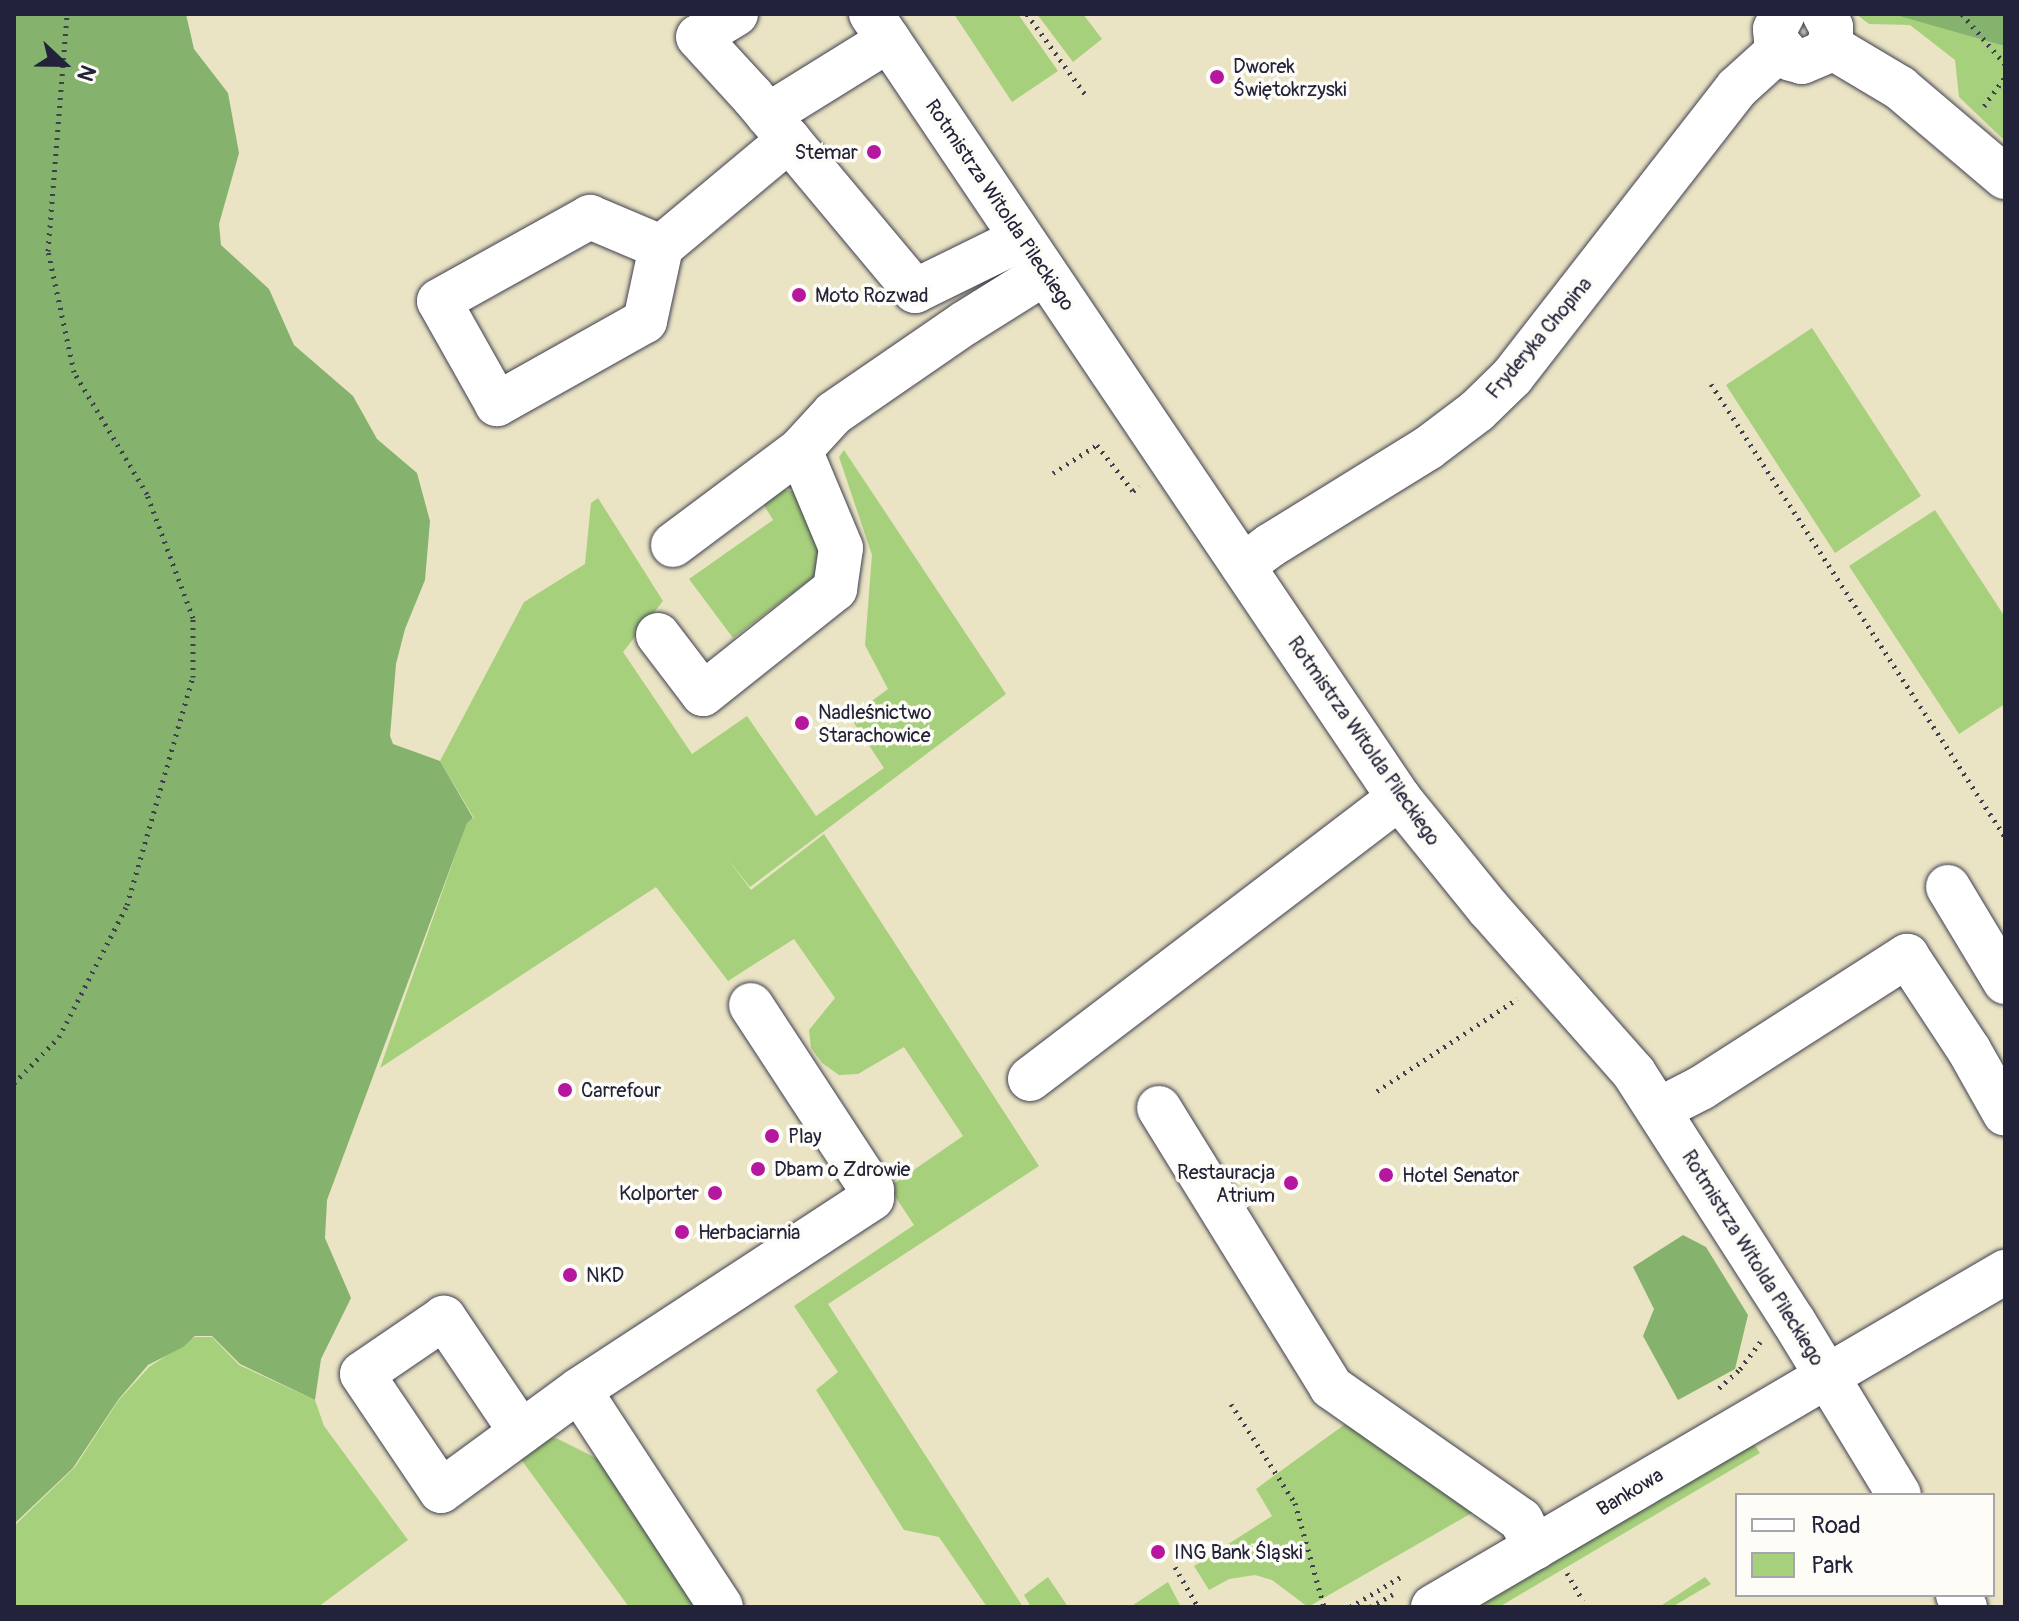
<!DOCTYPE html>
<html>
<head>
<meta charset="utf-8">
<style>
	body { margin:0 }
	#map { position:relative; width:2019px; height:1621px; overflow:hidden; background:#eae4c4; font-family:Pangolin,sans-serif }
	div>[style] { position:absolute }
	.green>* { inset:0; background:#a7d07c }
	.forest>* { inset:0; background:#85b26c }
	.path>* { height:5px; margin-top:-2.5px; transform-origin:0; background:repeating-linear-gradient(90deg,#403f50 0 2px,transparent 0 8px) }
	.roads { filter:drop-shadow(0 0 2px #403f50) drop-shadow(0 0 2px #403f50) }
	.minor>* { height:44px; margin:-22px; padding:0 22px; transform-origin:22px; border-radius:22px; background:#fff }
	.dots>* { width:22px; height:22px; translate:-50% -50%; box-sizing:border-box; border:4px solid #fdfcf7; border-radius:50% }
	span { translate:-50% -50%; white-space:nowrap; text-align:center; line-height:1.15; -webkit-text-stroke:7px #fdfcf7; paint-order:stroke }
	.poi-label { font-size:20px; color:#22223b }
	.left { translate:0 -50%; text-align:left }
	.right { translate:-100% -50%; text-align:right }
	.street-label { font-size:20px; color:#22223b }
	.frame { position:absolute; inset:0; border:16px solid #22223b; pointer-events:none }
	.legend { position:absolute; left:1735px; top:1493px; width:260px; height:104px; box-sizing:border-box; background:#fdfcf7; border:2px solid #a5a5ac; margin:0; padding:10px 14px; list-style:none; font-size:24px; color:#22223b }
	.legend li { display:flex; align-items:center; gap:16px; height:40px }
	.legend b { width:40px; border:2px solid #a5a5ac }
	.north { position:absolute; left:24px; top:24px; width:80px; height:80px; -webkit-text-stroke:6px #fdfcf7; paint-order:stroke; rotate:112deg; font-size:22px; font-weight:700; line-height:32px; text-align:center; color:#22223b }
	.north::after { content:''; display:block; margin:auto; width:28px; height:36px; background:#22223b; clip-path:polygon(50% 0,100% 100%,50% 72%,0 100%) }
</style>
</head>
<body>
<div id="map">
	<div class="green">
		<div style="clip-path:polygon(954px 14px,1018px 14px,1058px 71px,1012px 102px)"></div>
		<div style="clip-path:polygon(1037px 14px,1083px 14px,1102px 39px,1073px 62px)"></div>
		<div style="clip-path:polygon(1856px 14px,2005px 14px,2005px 141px,1959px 97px,1955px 60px,1910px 25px,1869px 24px)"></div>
		<div style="clip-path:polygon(1812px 328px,1921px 496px,1835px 553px,1726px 385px)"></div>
		<div style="clip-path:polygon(844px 450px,1006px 694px,750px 887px,727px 858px,751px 890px,824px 834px,1039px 1166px,828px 1304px,1023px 1607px,987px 1607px,939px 1537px,904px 1530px,816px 1390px,838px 1372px,794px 1306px,914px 1225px,889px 1187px,963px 1136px,904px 1047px,858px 1074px,839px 1075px,822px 1063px,811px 1048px,809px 1030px,835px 998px,794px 939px,728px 981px,656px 887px,380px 1068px,467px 822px,474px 818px,440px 761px,524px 602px,585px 564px,591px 503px,598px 498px,663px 601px,623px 652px,692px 754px,747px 716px,816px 816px,884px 768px,850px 717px,888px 689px,865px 645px,872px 555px,839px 457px)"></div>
		<div style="clip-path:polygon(777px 489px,794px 491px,818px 511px,819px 573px,733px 638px,689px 579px,773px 520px,759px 497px)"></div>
		<div style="clip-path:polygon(1935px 510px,2005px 617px,2005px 704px,1959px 734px,1849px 566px)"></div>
		<div style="clip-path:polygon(195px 1337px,212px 1337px,239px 1365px,315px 1400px,324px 1426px,408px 1540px,318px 1607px,14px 1607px,14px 1526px,75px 1467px,118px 1401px,149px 1367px)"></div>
		<div style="clip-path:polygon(1352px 1419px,1484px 1506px,1308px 1607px,1272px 1580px,1255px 1575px,1229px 1579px,1209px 1590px,1194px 1566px,1272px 1516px,1256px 1489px)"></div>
		<div style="clip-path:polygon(556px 1438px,600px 1460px,699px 1607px,629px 1607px,520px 1458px,521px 1439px)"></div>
		<div style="clip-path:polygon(1754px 1444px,1760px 1453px,1499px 1607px,1478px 1607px)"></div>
		<div style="clip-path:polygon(1048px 1577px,1068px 1607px,1031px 1607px,1024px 1595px)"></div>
		<div style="clip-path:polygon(1705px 1577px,1711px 1584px,1672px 1607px,1659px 1607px)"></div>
		<div style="clip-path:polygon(1168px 1582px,1181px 1607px,1130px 1607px)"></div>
	</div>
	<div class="forest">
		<div style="clip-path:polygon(14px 14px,186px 14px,194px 49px,228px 93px,239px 153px,219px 224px,221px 245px,269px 289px,294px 345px,353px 396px,377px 439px,417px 473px,430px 521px,425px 580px,405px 629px,396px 664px,390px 736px,393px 744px,440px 761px,473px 818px,467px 823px,327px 1200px,325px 1238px,351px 1298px,321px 1359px,315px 1400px,240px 1364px,212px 1336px,195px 1336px,183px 1347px,148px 1365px,118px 1400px,73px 1468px,14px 1524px)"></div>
		<div style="clip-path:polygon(1893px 14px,2005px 14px,2005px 46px,1896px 15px)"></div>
		<div style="clip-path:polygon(1683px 1235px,1706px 1247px,1748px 1315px,1735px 1369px,1678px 1400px,1643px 1336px,1654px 1309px,1633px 1267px)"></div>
	</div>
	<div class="path">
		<div style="left:1027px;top:14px;width:102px;rotate:54.1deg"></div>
		<div style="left:1962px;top:14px;width:66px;rotate:49.3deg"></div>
		<div style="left:1984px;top:106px;width:36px;rotate:-54deg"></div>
		<div style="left:1711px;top:384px;width:540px;rotate:57.02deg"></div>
		<div style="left:1053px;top:473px;width:52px;rotate:-32.5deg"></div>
		<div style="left:1097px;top:445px;width:58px;rotate:52deg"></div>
		<div style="left:1133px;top:491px;width:8px;rotate:-40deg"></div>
		<div style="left:14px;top:1083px;width:64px;rotate:-45.6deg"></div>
		<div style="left:59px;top:1037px;width:148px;rotate:-62.7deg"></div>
		<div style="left:127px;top:905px;width:237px;rotate:-73.9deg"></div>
		<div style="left:193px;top:677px;width:59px;rotate:-90deg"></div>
		<div style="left:193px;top:618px;width:132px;rotate:-110.4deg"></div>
		<div style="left:147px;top:494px;width:142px;rotate:-120.9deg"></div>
		<div style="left:74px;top:372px;width:124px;rotate:-102.1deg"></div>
		<div style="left:48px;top:251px;width:238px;rotate:-85.4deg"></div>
		<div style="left:1377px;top:1091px;width:168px;rotate:-33.3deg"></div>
		<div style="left:1719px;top:1388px;width:28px;rotate:-42deg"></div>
		<div style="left:1740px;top:1369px;width:34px;rotate:-53deg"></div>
		<div style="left:1231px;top:1404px;width:118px;rotate:57.1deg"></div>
		<div style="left:1295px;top:1503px;width:108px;rotate:74.4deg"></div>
		<div style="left:1175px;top:1567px;width:46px;rotate:60.1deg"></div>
		<div style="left:1567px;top:1573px;width:32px;rotate:60deg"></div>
		<div style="left:1350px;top:1607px;width:63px;rotate:-30.7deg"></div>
		<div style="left:1370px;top:1607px;width:26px;rotate:-29deg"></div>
	</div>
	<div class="roads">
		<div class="minor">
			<div style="left:736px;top:14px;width:44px;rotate:148.8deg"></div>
			<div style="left:698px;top:37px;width:81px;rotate:47.5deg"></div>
			<div style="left:753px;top:97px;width:253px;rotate:50.1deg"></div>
			<div style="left:915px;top:291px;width:118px;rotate:-26.1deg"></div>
			<div style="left:871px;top:14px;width:945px;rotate:56.04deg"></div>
			<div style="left:1399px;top:798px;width:143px;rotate:51deg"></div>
			<div style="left:1489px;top:909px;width:219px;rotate:48.5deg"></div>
			<div style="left:1634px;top:1073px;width:296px;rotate:57.3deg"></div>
			<div style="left:1794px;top:1322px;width:202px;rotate:58.7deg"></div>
			<div style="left:1783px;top:14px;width:17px;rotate:118deg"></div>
			<div style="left:1775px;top:29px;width:12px;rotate:85deg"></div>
			<div style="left:1776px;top:41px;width:23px;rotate:50deg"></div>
			<div style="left:1791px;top:59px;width:11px;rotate:15deg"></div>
			<div style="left:1802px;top:62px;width:25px;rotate:-23deg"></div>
			<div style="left:1825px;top:52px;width:13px;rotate:-63deg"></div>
			<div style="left:1831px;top:40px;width:13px;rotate:-90deg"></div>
			<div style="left:1831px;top:27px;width:15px;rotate:-118deg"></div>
			<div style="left:1828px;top:45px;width:84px;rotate:30.8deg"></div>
			<div style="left:1900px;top:88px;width:138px;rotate:40.3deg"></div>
			<div style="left:768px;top:115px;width:142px;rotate:-31.8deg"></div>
			<div style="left:661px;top:247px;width:76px;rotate:102.2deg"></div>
			<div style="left:645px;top:321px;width:170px;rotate:150.7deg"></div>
			<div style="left:497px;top:404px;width:118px;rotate:-119.4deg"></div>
			<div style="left:439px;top:301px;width:173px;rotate:-29.1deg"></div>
			<div style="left:590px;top:217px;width:77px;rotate:22.9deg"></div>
			<div style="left:661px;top:247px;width:167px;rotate:-39.9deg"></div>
			<div style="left:673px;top:545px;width:159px;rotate:-36.8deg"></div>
			<div style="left:1243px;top:566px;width:35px;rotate:-37deg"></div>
			<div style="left:1271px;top:545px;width:185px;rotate:-31.7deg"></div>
			<div style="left:1428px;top:448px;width:61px;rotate:-37.1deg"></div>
			<div style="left:1477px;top:411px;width:49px;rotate:-44.2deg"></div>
			<div style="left:1512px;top:377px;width:366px;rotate:-52.1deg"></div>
			<div style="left:1737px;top:88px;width:58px;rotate:-42.2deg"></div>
			<div style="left:658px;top:635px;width:74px;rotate:52.7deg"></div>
			<div style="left:703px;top:694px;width:169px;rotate:-38.5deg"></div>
			<div style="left:835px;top:589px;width:41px;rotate:-81.7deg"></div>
			<div style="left:841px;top:548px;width:106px;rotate:-112.7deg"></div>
			<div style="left:800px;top:450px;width:50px;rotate:-47.4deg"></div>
			<div style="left:834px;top:413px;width:159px;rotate:-34.5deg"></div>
			<div style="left:965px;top:323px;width:94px;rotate:-32deg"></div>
			<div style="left:1948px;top:887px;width:111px;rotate:59deg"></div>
			<div style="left:1030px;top:1079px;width:464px;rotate:-37.3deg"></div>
			<div style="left:1159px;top:1108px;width:328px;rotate:58.3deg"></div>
			<div style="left:1331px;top:1387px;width:232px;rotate:35deg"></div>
			<div style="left:1521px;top:1520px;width:31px;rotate:63deg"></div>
			<div style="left:1658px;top:1110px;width:48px;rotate:-27.1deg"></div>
			<div style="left:1701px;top:1088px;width:245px;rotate:-32.7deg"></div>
			<div style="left:1907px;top:956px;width:113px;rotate:56.6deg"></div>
			<div style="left:1969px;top:1050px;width:73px;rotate:60.6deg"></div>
			<div style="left:521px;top:1432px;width:138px;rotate:-124deg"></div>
			<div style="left:444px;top:1318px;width:99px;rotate:145.7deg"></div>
			<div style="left:362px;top:1374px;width:141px;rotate:56deg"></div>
			<div style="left:441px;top:1491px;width:171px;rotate:-36.2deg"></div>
			<div style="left:1958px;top:1595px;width:14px;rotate:60deg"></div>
			<div style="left:721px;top:1607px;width:259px;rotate:-123.2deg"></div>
			<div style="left:579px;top:1390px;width:350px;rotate:-33.2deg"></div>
			<div style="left:872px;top:1198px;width:8px;rotate:-90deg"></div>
			<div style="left:872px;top:1190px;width:221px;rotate:-123.2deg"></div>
			<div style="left:1433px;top:1607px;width:663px;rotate:-30.36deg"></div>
		</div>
	</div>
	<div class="dots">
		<div style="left:1217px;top:77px;background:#b5179e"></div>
		<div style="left:874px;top:152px;background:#b5179e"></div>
		<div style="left:799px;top:295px;background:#b5179e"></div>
		<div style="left:802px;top:723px;background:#b5179e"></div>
		<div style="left:565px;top:1090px;background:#b5179e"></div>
		<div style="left:772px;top:1136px;background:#b5179e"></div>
		<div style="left:758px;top:1169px;background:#b5179e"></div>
		<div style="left:1386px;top:1175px;background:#b5179e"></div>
		<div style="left:1291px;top:1183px;background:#b5179e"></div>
		<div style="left:715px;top:1193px;background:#b5179e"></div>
		<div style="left:682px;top:1232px;background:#b5179e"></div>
		<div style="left:570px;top:1275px;background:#b5179e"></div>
		<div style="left:1158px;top:1552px;background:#b5179e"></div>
	</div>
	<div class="poi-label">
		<span class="left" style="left:1233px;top:78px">Dworek<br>Świętokrzyski</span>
		<span class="right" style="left:858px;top:152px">Stemar</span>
		<span class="left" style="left:815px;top:295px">Moto Rozwad</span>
		<span class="left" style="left:818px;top:724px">Nadleśnictwo<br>Starachowice</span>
		<span class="left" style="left:581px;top:1090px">Carrefour</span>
		<span class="left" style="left:788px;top:1136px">Play</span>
		<span class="left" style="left:774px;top:1169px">Dbam o Zdrowie</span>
		<span class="right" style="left:1275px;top:1184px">Restauracja<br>Atrium</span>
		<span class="left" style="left:1402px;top:1175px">Hotel Senator</span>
		<span class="right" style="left:699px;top:1193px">Kolporter</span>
		<span class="left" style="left:698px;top:1232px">Herbaciarnia</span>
		<span class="left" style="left:586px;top:1275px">NKD</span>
		<span class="left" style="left:1174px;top:1552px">ING Bank Śląski</span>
	</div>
	<div class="street-label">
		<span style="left:1000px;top:205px;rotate:56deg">Rotmistrza Witolda Pileckiego</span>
		<span style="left:1539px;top:338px;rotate:-50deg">Fryderyka Chopina</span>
		<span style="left:1364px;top:741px;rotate:55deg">Rotmistrza Witolda Pileckiego</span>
		<span style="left:1753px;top:1258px;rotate:58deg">Rotmistrza Witolda Pileckiego</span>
		<span style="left:1630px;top:1492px;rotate:-31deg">Bankowa</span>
	</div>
	<div class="frame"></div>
	<ul class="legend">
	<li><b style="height:10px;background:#fff"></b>Road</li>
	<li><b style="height:22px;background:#a7d07c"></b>Park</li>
	</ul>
	<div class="north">N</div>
</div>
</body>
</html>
